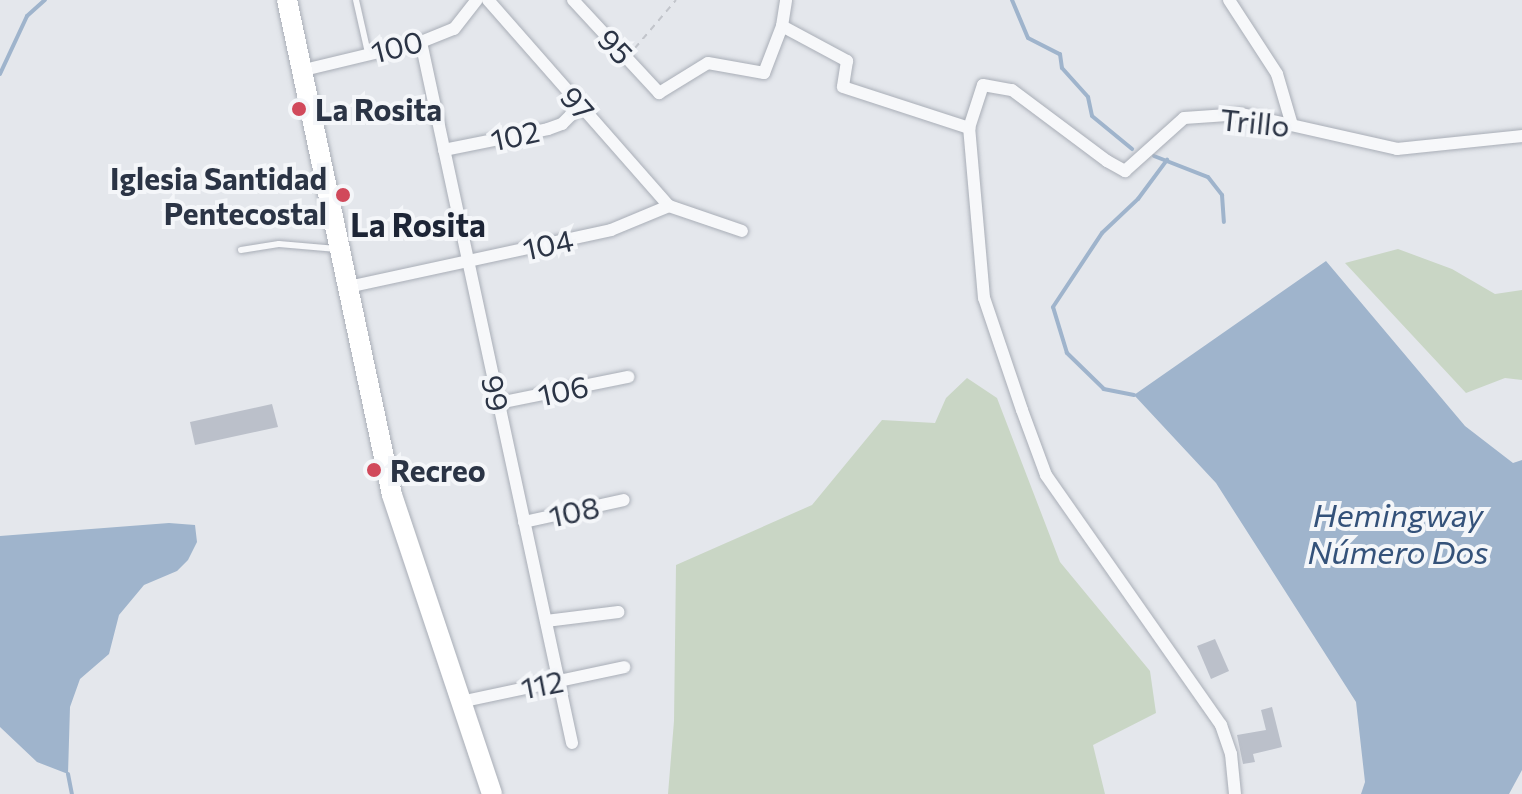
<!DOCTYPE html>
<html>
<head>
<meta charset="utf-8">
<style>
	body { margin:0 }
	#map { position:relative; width:1522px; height:794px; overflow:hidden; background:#e4e7ec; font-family:Commissioner,sans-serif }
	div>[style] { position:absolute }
	.green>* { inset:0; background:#c9d6c5 }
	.water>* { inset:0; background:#9fb4cc }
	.stream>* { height:4px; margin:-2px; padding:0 2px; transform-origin:2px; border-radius:2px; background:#9fb4cc }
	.building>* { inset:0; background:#bbc0ca }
	.path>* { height:2px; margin-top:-1px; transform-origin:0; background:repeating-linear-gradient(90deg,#c2c5cb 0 6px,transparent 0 12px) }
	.roads { filter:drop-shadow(0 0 2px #a9aeb7) drop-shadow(0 0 2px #a9aeb7) }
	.lane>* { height:6px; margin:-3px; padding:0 3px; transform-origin:3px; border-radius:3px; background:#f7f8fa }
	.street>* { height:12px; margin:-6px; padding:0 6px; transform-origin:6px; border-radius:6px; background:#f7f8fa }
	.primary>* { height:20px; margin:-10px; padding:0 10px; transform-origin:10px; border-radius:10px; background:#fff }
	.dots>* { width:22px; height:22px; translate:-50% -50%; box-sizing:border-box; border:4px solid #f4f6f9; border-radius:50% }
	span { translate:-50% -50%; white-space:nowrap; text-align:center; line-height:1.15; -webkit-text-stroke:8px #f4f6f9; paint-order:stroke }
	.street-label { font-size:30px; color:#2b3445 }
	.poi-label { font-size:30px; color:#2b3445; font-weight:700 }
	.left { translate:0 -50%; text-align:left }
	.right { translate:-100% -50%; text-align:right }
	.neighbourhood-label { font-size:32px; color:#1d2536; font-weight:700 }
	.water-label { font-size:32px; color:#34527a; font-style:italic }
</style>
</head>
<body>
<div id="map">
	<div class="green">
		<div style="clip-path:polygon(1398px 249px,1452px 269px,1495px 294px,1522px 290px,1522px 380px,1505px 378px,1466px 393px,1345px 263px)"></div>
		<div style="clip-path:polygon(967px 378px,997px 398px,1060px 562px,1150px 671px,1156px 713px,1093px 745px,1105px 794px,668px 794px,674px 721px,676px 565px,812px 505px,882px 420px,935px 423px,946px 398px)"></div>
	</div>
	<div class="water">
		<div style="clip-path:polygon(1326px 261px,1465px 426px,1513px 463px,1522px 460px,1522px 770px,1509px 794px,1361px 794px,1365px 782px,1356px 702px,1216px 483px,1134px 395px)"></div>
		<div style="clip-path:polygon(169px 523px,195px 525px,197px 542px,188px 560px,177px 571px,144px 585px,119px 615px,109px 654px,80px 679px,70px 707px,68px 774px,37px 762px,0 727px,0 536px)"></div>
	</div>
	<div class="stream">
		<div style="left:1012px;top:0;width:41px;rotate:67.2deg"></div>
		<div style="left:1028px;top:38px;width:36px;rotate:27deg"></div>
		<div style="left:1060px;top:54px;width:14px;rotate:82deg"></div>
		<div style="left:1062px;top:68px;width:39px;rotate:48deg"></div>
		<div style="left:1088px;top:97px;width:19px;rotate:78deg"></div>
		<div style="left:1092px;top:116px;width:52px;rotate:39.5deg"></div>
		<div style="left:0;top:74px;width:64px;rotate:-65deg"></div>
		<div style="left:27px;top:16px;width:24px;rotate:-42deg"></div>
		<div style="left:1154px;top:156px;width:58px;rotate:21.3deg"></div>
		<div style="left:1208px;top:177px;width:23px;rotate:52deg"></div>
		<div style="left:1222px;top:195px;width:27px;rotate:86deg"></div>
		<div style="left:1134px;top:395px;width:31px;rotate:-169deg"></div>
		<div style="left:1104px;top:389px;width:52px;rotate:-135.8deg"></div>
		<div style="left:1067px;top:353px;width:48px;rotate:-106.9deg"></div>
		<div style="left:1053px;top:307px;width:89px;rotate:-56.5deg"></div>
		<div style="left:1102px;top:233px;width:50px;rotate:-43.4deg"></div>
		<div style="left:1138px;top:199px;width:49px;rotate:-53.4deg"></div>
		<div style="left:68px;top:774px;width:20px;rotate:79deg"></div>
	</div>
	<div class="building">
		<div style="clip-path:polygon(272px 404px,278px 427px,195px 445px,190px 422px)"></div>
		<div style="clip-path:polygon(1215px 639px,1229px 671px,1211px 679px,1197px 646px)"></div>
		<div style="clip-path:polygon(1272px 707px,1282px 747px,1253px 754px,1255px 762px,1243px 764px,1237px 735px,1266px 730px,1261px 710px)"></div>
	</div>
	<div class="path">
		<div style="left:635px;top:48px;width:63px;rotate:-49.5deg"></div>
	</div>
	<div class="roads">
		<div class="lane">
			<div style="left:356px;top:0;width:54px;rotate:77.2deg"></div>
			<div style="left:241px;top:250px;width:38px;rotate:-9deg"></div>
			<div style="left:279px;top:244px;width:58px;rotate:4.9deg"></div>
		</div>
		<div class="street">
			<div style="left:488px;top:0;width:274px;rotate:48.7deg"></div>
			<div style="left:573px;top:0;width:127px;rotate:47.2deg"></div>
			<div style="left:659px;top:93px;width:57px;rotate:-31.5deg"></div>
			<div style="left:708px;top:63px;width:57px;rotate:10.1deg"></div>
			<div style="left:764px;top:73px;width:50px;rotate:-69deg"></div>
			<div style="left:782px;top:26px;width:26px;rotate:-81deg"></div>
			<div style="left:1229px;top:0;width:88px;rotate:57deg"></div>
			<div style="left:1277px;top:74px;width:53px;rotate:73.6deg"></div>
			<div style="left:782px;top:26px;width:74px;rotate:28.3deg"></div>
			<div style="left:847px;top:61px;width:26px;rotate:99deg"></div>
			<div style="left:843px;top:87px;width:133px;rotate:18deg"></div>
			<div style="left:421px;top:42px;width:717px;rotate:77.84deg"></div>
			<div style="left:304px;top:70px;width:120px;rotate:-13.5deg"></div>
			<div style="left:421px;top:42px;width:35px;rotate:-22deg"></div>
			<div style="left:454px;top:29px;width:37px;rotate:-52deg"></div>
			<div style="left:444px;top:150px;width:106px;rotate:-11.4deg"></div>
			<div style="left:548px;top:129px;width:15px;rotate:-20deg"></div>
			<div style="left:562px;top:124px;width:25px;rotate:-45deg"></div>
			<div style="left:348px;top:287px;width:269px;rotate:-12.2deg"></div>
			<div style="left:611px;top:230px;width:63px;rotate:-22.5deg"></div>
			<div style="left:669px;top:206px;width:77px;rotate:18.9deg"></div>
			<div style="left:499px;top:403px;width:132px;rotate:-11.4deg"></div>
			<div style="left:524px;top:522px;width:102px;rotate:-12.4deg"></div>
			<div style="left:546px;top:621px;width:73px;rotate:-7.1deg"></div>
			<div style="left:460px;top:702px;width:168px;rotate:-12deg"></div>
			<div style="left:1235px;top:794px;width:40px;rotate:-95.7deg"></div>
			<div style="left:1231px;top:754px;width:31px;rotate:-109deg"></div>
			<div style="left:1221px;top:725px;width:305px;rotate:-125deg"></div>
			<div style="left:1046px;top:475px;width:69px;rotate:-110.3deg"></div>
			<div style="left:1022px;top:410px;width:118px;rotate:-108.7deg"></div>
			<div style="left:984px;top:298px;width:171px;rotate:-95deg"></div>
			<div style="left:969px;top:128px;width:45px;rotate:-72deg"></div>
			<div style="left:983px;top:85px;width:29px;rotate:10deg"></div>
			<div style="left:1012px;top:90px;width:119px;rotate:36.8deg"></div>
			<div style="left:1107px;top:161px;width:21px;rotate:29deg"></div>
			<div style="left:1125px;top:171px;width:79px;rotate:-41.9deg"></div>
			<div style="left:1184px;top:118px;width:58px;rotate:-3.9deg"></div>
			<div style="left:1242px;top:114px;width:159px;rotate:12.7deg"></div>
			<div style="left:1397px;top:149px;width:126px;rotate:-5.9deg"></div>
		</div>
		<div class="primary">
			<div style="left:287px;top:0;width:506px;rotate:78.02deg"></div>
			<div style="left:392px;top:495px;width:315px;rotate:71.5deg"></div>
		</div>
	</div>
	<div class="dots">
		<div style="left:299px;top:109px;background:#d1495b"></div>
		<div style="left:343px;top:195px;background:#d1495b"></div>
		<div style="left:374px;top:470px;background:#d1495b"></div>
	</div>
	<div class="street-label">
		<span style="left:397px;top:46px;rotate:-14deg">100</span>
		<span style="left:616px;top:46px;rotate:47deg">95</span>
		<span style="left:578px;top:103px;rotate:49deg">97</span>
		<span style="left:1255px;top:122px;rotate:6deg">Trillo</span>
		<span style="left:515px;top:135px;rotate:-12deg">102</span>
		<span style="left:548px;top:244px;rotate:-12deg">104</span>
		<span style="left:563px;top:390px;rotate:-12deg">106</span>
		<span style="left:496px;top:393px;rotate:78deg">99</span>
		<span style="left:574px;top:511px;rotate:-12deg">108</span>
		<span style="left:542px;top:684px;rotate:-11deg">112</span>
	</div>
	<div class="poi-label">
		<span class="left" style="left:315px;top:109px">La Rosita</span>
		<span class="right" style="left:327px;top:195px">Iglesia Santidad<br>Pentecostal</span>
		<span class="left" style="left:390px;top:470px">Recreo</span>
	</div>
	<div class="neighbourhood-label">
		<span style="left:418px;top:224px">La Rosita</span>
	</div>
	<div class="water-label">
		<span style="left:1398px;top:533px">Hemingway<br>Número Dos</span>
	</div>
</div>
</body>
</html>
